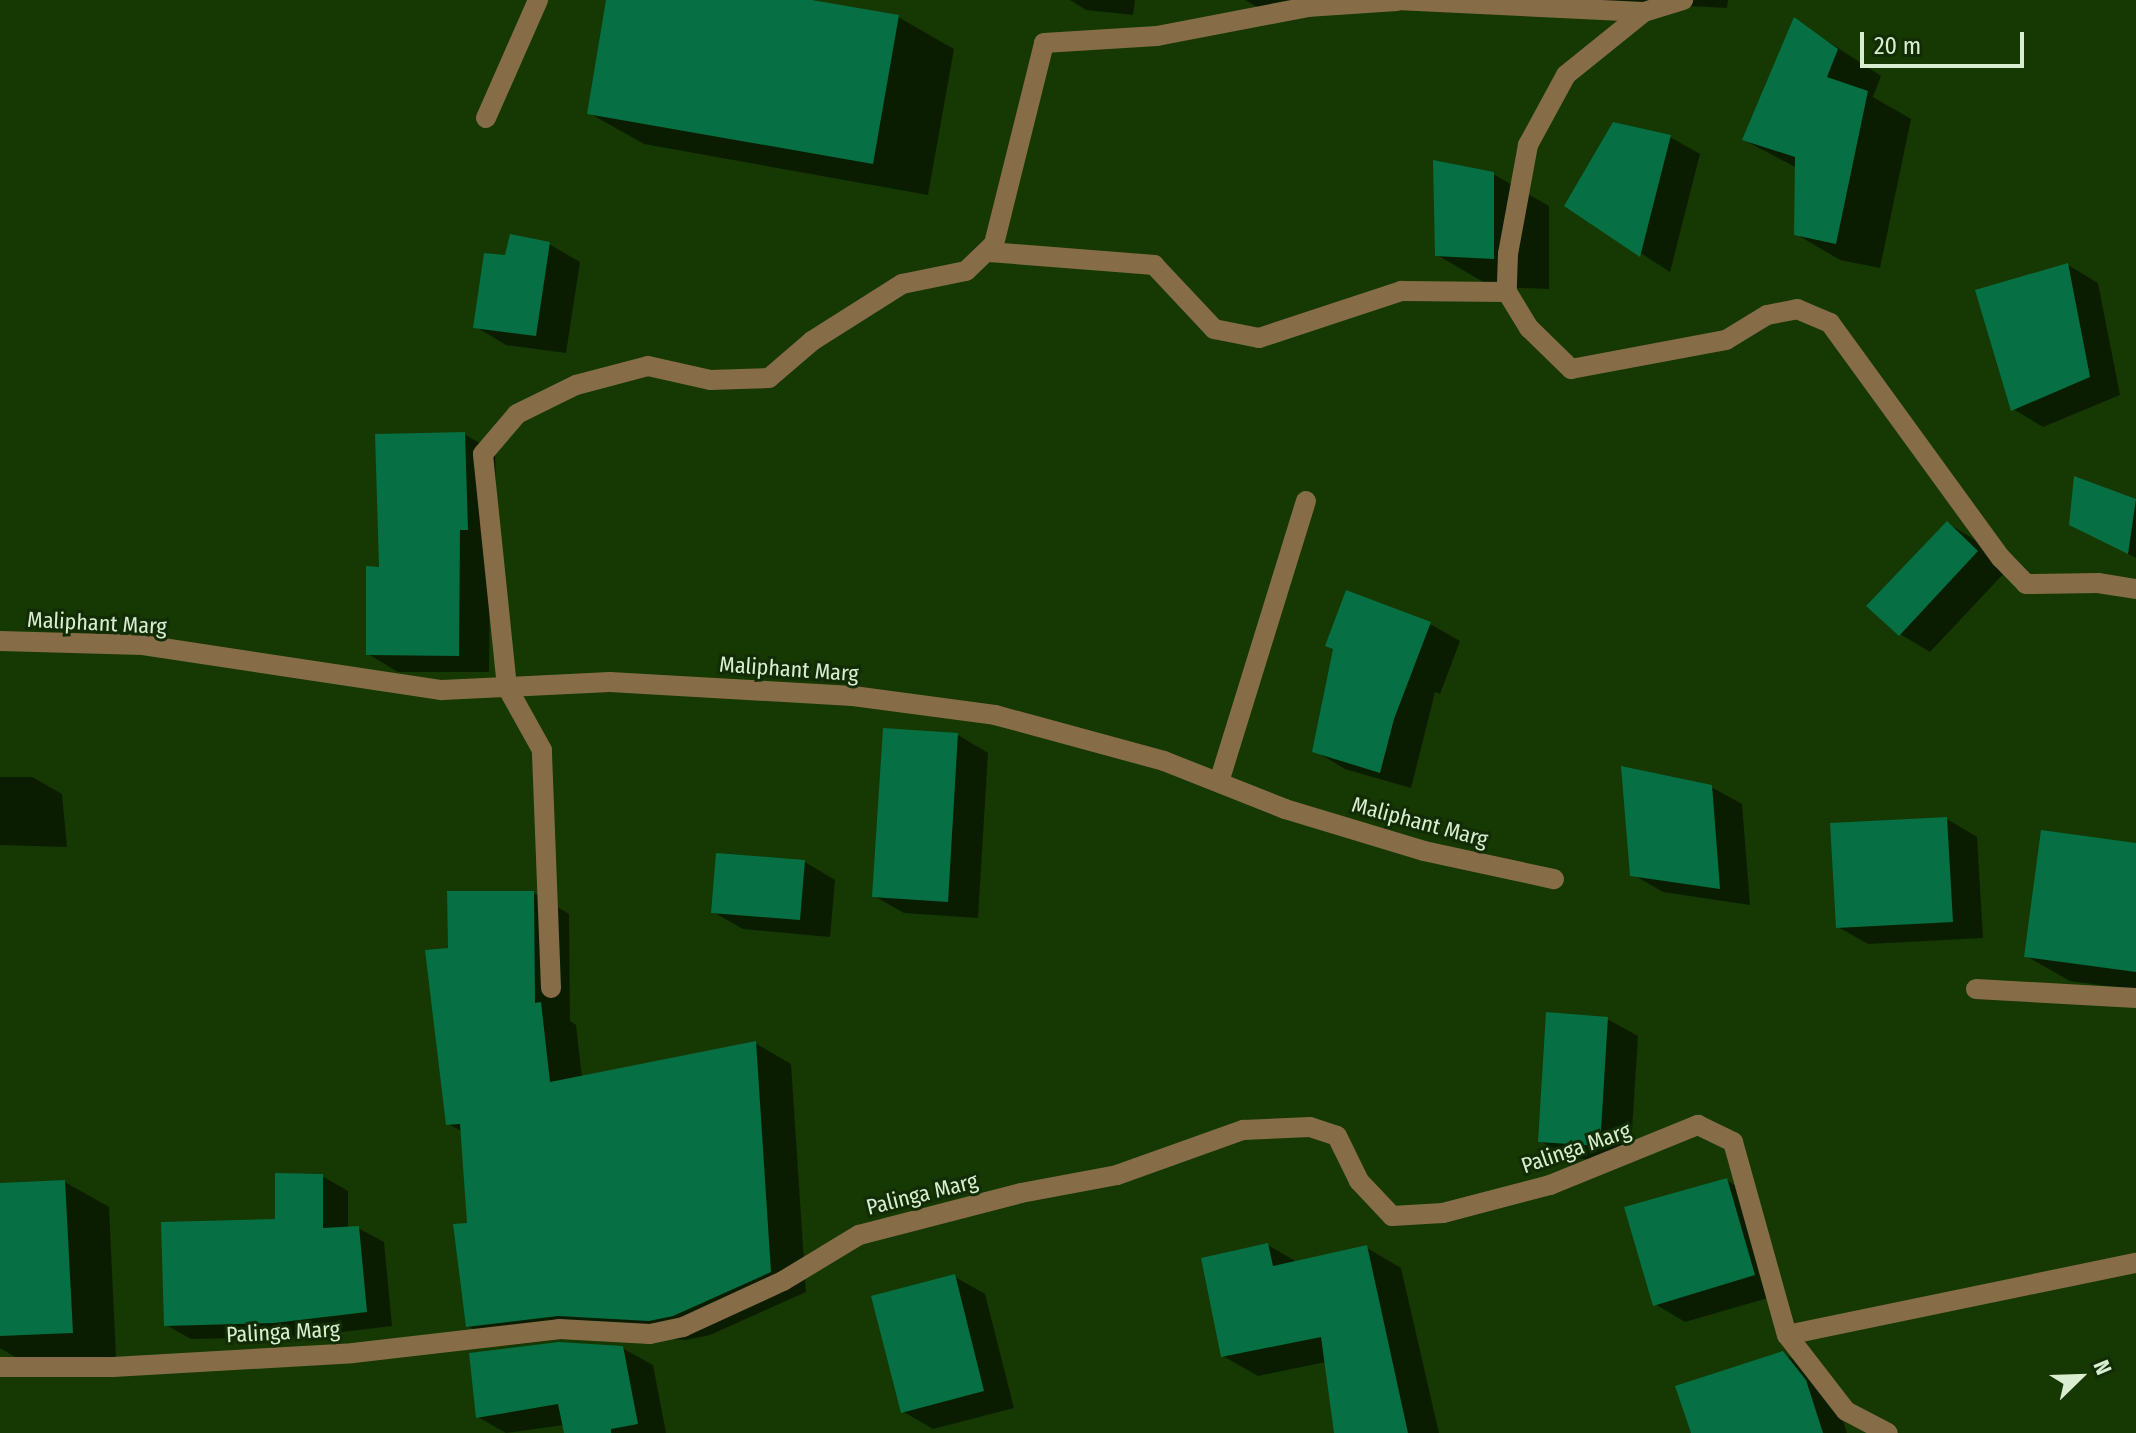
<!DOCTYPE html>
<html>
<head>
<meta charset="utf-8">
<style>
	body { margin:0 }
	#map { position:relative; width:2136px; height:1433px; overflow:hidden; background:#163802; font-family:"Fira Sans Condensed",sans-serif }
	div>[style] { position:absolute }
	.shadow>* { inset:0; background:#0007 }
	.building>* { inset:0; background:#066f43 }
	.minor>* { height:20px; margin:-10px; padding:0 10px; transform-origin:10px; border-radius:10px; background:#866d47 }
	span { translate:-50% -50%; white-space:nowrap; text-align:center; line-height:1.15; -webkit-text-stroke:6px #122c05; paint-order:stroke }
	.street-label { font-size:22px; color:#d9eed1 }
	.north { position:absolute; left:2040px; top:1337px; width:80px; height:80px; -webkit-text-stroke:6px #122c05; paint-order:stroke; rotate:67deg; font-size:22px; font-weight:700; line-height:32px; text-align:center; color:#d9eed1 }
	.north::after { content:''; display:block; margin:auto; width:28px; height:36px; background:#d9eed1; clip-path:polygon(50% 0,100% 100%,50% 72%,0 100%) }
	.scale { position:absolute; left:1860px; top:32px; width:164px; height:36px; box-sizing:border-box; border:4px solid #d9eed1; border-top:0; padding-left:10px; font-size:24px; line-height:28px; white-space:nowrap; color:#d9eed1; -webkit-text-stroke:6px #122c05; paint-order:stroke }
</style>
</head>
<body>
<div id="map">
	<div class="shadow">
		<div style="clip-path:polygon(608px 0,801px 0,898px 17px,954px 49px,928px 195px,644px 144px,589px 113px)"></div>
		<div style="clip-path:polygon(1070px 0,1135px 0,1133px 15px,1086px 10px)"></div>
		<div style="clip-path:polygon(1245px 0,1399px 0,1270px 14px)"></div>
		<div style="clip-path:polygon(1573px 0,1728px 0,1727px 8px)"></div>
		<div style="clip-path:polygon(1795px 20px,1881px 76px,1873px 97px,1911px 119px,1880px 268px,1840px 260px,1796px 234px,1797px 168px,1744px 140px)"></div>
		<div style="clip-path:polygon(1670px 137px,1700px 154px,1670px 272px,1566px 205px)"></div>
		<div style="clip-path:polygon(1493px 174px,1549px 206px,1549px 289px,1492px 287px,1437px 255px)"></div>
		<div style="clip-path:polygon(549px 244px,580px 262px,566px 353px,506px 345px,476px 327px)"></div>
		<div style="clip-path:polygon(2068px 265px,2098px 283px,2120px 395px,2043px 427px,2013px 409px)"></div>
		<div style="clip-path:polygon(464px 434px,495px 452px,498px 547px,490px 547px,489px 672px,398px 672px,368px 654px,381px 569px)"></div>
		<div style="clip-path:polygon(2076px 479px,2136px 501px,2136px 558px,2071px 524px)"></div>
		<div style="clip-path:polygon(1947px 523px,1977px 541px,2007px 570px,1930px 652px,1900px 634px)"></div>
		<div style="clip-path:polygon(1430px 624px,1460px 641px,1440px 694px,1435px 692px,1411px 788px,1345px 769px,1315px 751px)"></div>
		<div style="clip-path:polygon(958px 735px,988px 753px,978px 918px,904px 913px,874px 896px)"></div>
		<div style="clip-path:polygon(0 777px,32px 777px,62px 794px,67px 847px,0 845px)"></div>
		<div style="clip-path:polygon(1711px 787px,1742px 804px,1750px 905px,1663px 892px,1632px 874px)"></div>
		<div style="clip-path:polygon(1947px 819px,1977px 837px,1983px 938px,1868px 944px,1838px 927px)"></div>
		<div style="clip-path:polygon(2136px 845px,2136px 990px,2070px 981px,2026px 956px)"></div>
		<div style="clip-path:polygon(805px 862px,835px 880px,830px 937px,743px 929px,713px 912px)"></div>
		<div style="clip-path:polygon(534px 893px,569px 914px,570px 1021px,576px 1025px,582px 1078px,755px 1043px,791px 1064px,806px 1292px,710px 1335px,686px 1340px,595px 1335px,503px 1346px,468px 1326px,469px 1225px,463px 1132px,448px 1124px,450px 950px)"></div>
		<div style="clip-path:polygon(1607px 1019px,1638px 1036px,1630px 1162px,1570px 1158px,1540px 1141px)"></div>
		<div style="clip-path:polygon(322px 1176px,348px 1191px,348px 1228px,358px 1228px,384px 1242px,392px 1326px,301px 1337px,191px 1339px,166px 1325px)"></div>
		<div style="clip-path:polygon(1726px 1180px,1757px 1198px,1785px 1293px,1685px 1322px,1655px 1304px)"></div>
		<div style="clip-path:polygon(65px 1182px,109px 1207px,116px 1357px,22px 1361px,0 1348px,0 1185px)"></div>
		<div style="clip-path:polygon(1268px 1245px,1297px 1262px,1367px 1248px,1401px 1268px,1439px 1433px,1336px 1433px,1326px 1362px,1258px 1376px,1223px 1356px)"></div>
		<div style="clip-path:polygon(955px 1277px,985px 1294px,1014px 1408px,933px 1429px,902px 1411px)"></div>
		<div style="clip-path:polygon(622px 1348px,653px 1365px,666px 1433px,566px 1433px,564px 1425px,506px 1433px,478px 1417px)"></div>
		<div style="clip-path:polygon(1784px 1354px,1814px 1372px,1836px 1399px,1847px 1433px,1693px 1433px)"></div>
	</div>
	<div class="building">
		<div style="clip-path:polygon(606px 0,812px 0,899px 15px,873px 164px,587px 114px)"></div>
		<div style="clip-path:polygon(1794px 17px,1838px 49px,1827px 77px,1868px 91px,1836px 244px,1794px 235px,1795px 157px,1742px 140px)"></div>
		<div style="clip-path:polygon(1613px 122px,1671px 135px,1640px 257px,1564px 206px)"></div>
		<div style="clip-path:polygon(1433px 160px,1494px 172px,1494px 259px,1435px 256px)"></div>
		<div style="clip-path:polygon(510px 234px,550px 242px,536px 336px,473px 328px,484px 253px,505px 255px)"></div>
		<div style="clip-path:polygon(2068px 263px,2090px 377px,2011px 411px,1975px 290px)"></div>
		<div style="clip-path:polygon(465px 432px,468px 530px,460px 530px,459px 656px,366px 655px,366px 566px,379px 567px,375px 434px)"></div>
		<div style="clip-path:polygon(2074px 476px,2136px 499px,2128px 554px,2069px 525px)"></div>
		<div style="clip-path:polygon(1947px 521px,1978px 551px,1899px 636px,1866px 606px)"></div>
		<div style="clip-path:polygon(1346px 590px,1431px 622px,1394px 719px,1380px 773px,1312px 752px,1333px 649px,1325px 646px)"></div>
		<div style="clip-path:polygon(883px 728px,958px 733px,948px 902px,872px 897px)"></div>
		<div style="clip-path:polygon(1621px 766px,1712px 785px,1720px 889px,1630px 876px)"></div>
		<div style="clip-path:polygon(1947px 817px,1953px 922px,1836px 928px,1830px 823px)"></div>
		<div style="clip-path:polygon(2041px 830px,2136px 843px,2136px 972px,2024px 957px)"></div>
		<div style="clip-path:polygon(716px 853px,805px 860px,800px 920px,711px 913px)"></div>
		<div style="clip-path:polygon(447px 891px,534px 891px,535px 1003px,541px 1002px,550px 1082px,756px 1041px,771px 1272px,673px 1316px,649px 1321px,558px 1316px,466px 1327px,453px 1224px,467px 1223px,460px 1124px,446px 1125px,425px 950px,448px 948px)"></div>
		<div style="clip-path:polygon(1546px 1012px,1608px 1017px,1600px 1146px,1538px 1142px)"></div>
		<div style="clip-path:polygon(275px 1173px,323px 1174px,323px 1228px,359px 1226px,367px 1312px,274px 1323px,164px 1326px,161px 1222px,275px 1219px)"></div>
		<div style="clip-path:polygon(1727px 1178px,1755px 1275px,1653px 1306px,1624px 1207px)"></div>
		<div style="clip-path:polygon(65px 1180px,73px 1333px,0 1336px,0 1183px)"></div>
		<div style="clip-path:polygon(1268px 1243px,1273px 1266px,1367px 1245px,1408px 1433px,1334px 1433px,1321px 1337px,1221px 1357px,1201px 1258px)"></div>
		<div style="clip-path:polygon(955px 1274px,984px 1391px,901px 1413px,871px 1296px)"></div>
		<div style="clip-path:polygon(559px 1342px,623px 1346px,638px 1424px,611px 1429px,611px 1433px,564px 1433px,558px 1404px,476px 1418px,469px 1353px)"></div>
		<div style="clip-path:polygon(1783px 1351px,1806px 1380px,1823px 1433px,1691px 1433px,1675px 1386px)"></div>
	</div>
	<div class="minor">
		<div style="left:1397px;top:0;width:247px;rotate:2.8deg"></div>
		<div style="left:1644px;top:12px;width:41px;rotate:-17.1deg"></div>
		<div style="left:1644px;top:12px;width:100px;rotate:141.1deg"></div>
		<div style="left:1566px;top:75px;width:80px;rotate:118.5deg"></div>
		<div style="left:1528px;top:145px;width:111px;rotate:100.4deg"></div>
		<div style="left:1508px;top:254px;width:38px;rotate:92deg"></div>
		<div style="left:1507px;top:292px;width:42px;rotate:58.6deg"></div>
		<div style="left:1529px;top:328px;width:59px;rotate:44.3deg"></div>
		<div style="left:1571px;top:369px;width:158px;rotate:-10.6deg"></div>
		<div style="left:1726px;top:340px;width:48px;rotate:-31.4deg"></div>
		<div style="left:1767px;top:315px;width:31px;rotate:-11deg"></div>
		<div style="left:1797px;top:309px;width:36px;rotate:23deg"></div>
		<div style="left:1830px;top:323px;width:291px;rotate:54deg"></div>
		<div style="left:2001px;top:558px;width:36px;rotate:46deg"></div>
		<div style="left:2026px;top:584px;width:72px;rotate:-0.8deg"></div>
		<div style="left:2098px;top:583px;width:38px;rotate:9deg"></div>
		<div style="left:486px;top:118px;width:129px;rotate:-66.2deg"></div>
		<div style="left:989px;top:252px;width:166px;rotate:4.5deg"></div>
		<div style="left:1154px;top:265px;width:88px;rotate:46.8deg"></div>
		<div style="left:1214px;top:329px;width:46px;rotate:11.3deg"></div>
		<div style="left:1259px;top:338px;width:150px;rotate:-18.3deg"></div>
		<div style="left:1401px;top:291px;width:106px;rotate:0.5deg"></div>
		<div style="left:0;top:641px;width:143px;rotate:1.6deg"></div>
		<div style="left:143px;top:645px;width:302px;rotate:8.6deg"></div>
		<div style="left:442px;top:690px;width:168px;rotate:-2.7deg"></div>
		<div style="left:610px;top:682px;width:243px;rotate:3.3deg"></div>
		<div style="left:853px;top:696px;width:143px;rotate:7.6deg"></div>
		<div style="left:995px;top:715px;width:175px;rotate:15.2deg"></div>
		<div style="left:1164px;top:761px;width:130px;rotate:21.6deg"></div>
		<div style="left:1285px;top:809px;width:145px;rotate:16.8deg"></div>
		<div style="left:1424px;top:851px;width:133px;rotate:12.2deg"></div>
		<div style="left:1219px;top:782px;width:294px;rotate:-72.8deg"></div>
		<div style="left:551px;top:988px;width:238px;rotate:-92.2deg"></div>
		<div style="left:542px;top:750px;width:72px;rotate:-119.1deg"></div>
		<div style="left:507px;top:687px;width:234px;rotate:-95.9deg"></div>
		<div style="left:483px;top:454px;width:52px;rotate:-49.6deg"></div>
		<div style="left:517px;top:414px;width:66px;rotate:-26.2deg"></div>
		<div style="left:576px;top:385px;width:74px;rotate:-14.8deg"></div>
		<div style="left:648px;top:366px;width:64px;rotate:12.7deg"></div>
		<div style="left:710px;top:380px;width:59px;rotate:-1.9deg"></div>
		<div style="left:769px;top:378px;width:57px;rotate:-40.7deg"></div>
		<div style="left:812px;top:341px;width:107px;rotate:-32.3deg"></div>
		<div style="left:902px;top:284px;width:65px;rotate:-11.5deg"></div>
		<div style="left:966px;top:271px;width:39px;rotate:-44deg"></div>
		<div style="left:994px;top:244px;width:207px;rotate:-76deg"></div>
		<div style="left:1044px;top:43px;width:113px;rotate:-3.5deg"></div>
		<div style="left:1157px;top:36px;width:153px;rotate:-10.9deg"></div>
		<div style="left:1307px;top:7px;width:90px;rotate:-3.8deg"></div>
		<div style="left:1976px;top:989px;width:160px;rotate:3.2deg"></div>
		<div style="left:1787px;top:1335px;width:356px;rotate:-11.7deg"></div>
		<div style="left:0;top:1367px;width:113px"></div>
		<div style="left:113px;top:1367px;width:240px;rotate:-3.3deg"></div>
		<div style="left:353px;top:1353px;width:207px;rotate:-6.6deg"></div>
		<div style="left:559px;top:1329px;width:91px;rotate:3.1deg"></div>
		<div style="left:650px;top:1334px;width:34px;rotate:-12deg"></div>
		<div style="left:683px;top:1327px;width:110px;rotate:-24.7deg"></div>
		<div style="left:783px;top:1281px;width:89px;rotate:-31.2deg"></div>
		<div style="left:859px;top:1235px;width:167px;rotate:-14.5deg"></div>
		<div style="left:1021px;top:1193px;width:98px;rotate:-10.6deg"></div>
		<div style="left:1117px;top:1175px;width:134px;rotate:-19.7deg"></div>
		<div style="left:1243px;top:1130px;width:67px;rotate:-2.6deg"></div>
		<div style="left:1310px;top:1127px;width:28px;rotate:18deg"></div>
		<div style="left:1337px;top:1136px;width:50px;rotate:63.9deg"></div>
		<div style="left:1359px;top:1181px;width:48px;rotate:46.7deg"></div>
		<div style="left:1392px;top:1216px;width:51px;rotate:-3.4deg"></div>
		<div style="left:1443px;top:1213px;width:111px;rotate:-14.7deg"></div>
		<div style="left:1550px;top:1185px;width:160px;rotate:-22.1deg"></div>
		<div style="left:1698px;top:1125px;width:39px;rotate:26deg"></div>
		<div style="left:1733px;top:1142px;width:200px;rotate:74.4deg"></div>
		<div style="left:1787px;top:1335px;width:96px;rotate:52.2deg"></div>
		<div style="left:1846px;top:1411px;width:47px;rotate:27.6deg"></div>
	</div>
	<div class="street-label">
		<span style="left:97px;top:623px;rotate:3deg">Maliphant Marg</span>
		<span style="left:789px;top:669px;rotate:4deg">Maliphant Marg</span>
		<span style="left:1420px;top:822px;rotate:15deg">Maliphant Marg</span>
		<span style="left:1576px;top:1148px;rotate:-19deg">Palinga Marg</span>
		<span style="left:922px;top:1194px;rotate:-14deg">Palinga Marg</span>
		<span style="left:283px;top:1332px;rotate:-3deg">Palinga Marg</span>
	</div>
	<div class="north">N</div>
	<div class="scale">20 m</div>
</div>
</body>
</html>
